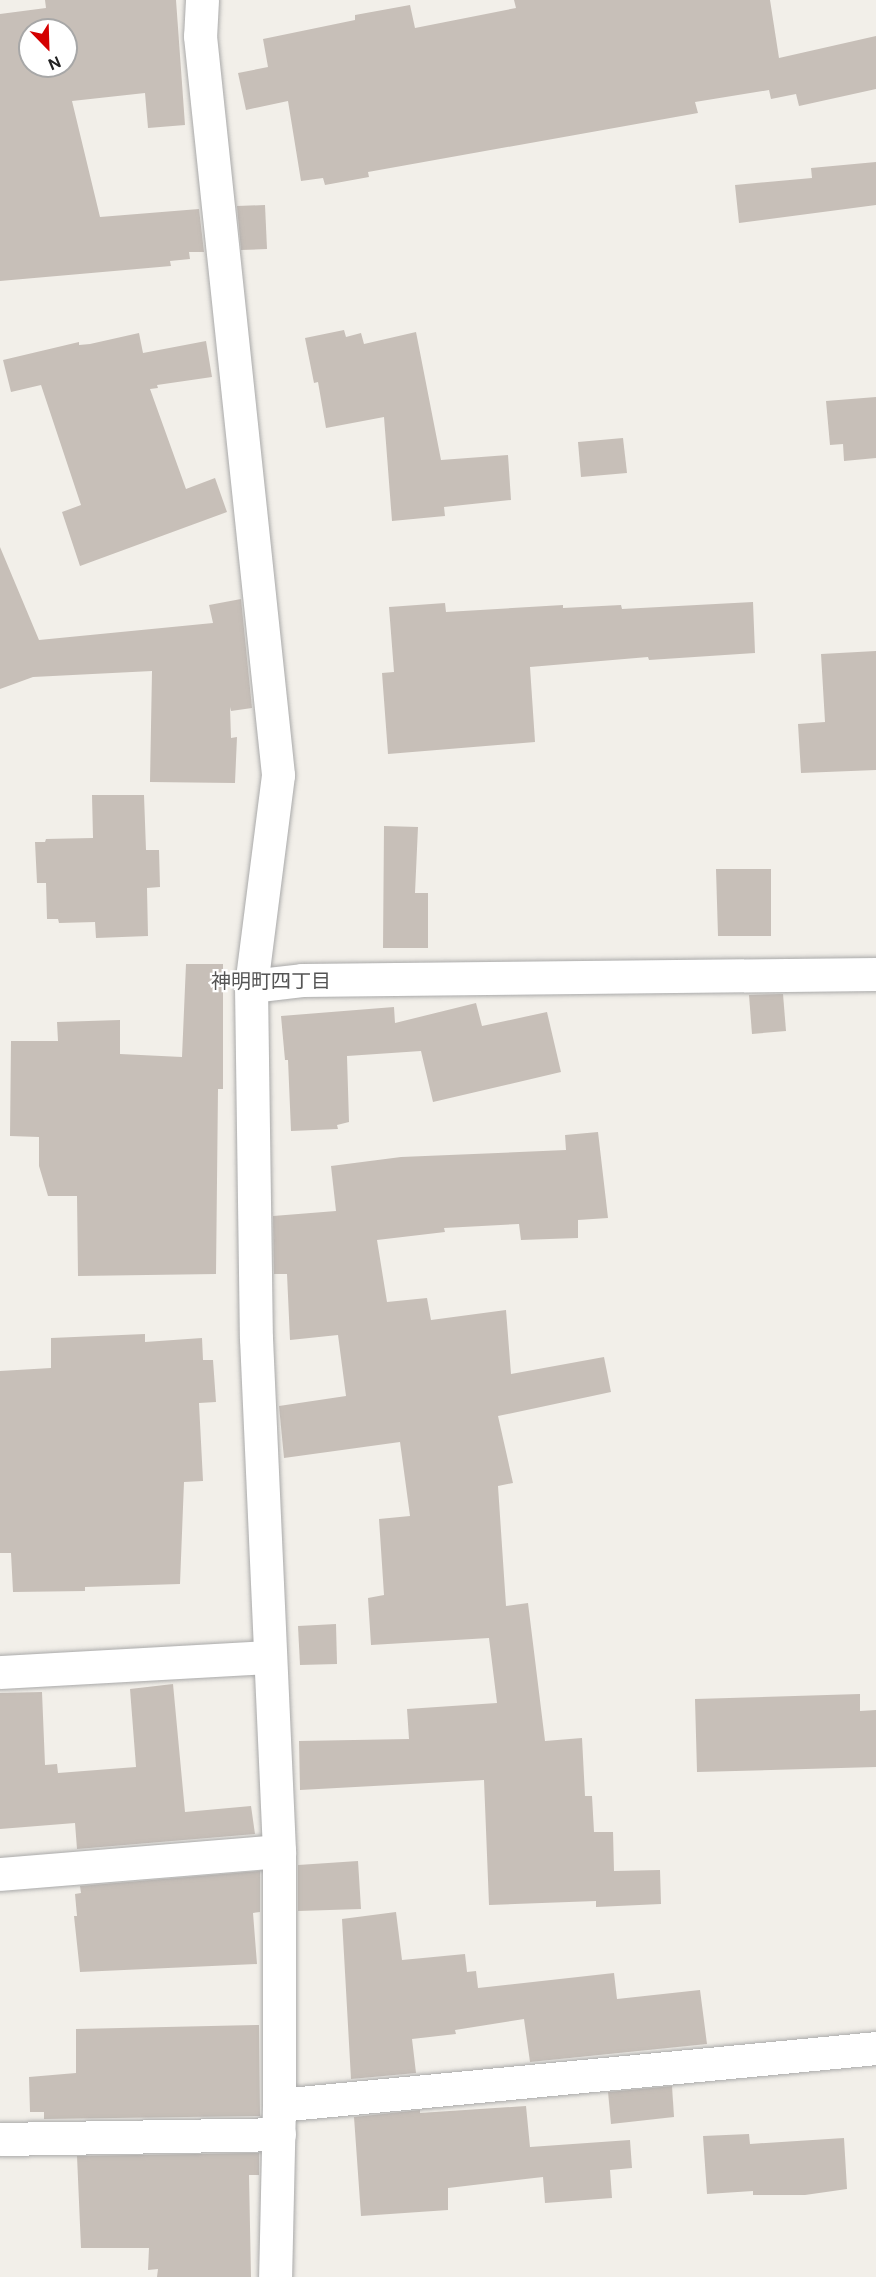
<!DOCTYPE html>
<html>
<head>
<meta charset="utf-8">
<style>
	body { margin:0 }
	#map { position:relative; width:876px; height:2277px; overflow:hidden; background:#f2efe9; font-family:"DM Sans","Noto Sans JP",sans-serif }
	div>[style] { position:absolute }
	.building>* { inset:0; background:#c7bfb8 }
	.roads { filter:drop-shadow(0 0 2px #a9a9a9) drop-shadow(0 0 2px #a9a9a9) }
	.minor>* { height:33px; margin:-16.5px; padding:0 16.5px; transform-origin:16.5px; border-radius:16.5px; background:#fff }
	span { translate:-50% -50%; white-space:nowrap; text-align:center; line-height:1.15; -webkit-text-stroke:4.5px #fff; paint-order:stroke }
	.neighbourhood-label { font-size:20px; color:#555 }
	.north { position:absolute; left:18px; top:18px; width:60px; height:60px; box-sizing:border-box; background:#fff; border:2px solid #a7a7a7; border-radius:50%; rotate:157deg; font-size:16px; font-weight:700; line-height:24px; text-align:center; color:#222 }
	.north::after { content:''; display:block; margin:auto; width:21px; height:27px; background:#d40000; clip-path:polygon(50% 0,100% 100%,50% 72%,0 100%) }
</style>
</head>
<body>
<div id="map">
	<div class="building">
		<div style="clip-path:polygon(evenodd,45px 0,176px 0,185px 125px,148px 128px,145px 93px,72px 101px,100px 217px,199px 209px,204px 252px,189px 252px,190px 259px,170px 261px,171px 266px,0 281px,0 14px,46px 8px,45px 0,30px 30px,66px 30px,66px 66px,30px 66px,30px 30px)"></div>
		<div style="clip-path:polygon(514px 0,770px 0,779px 58px,876px 36px,876px 89px,799px 106px,796px 94px,771px 99px,769px 90px,695px 102px,698px 113px,368px 172px,369px 177px,325px 185px,323px 178px,301px 181px,288px 101px,246px 110px,238px 73px,268px 67px,263px 39px,355px 20px,355px 15px,410px 5px,415px 28px,516px 8px)"></div>
		<div style="clip-path:polygon(876px 162px,876px 205px,739px 223px,735px 185px,812px 178px,811px 168px)"></div>
		<div style="clip-path:polygon(265px 205px,267px 249px,241px 250px,237px 206px)"></div>
		<div style="clip-path:polygon(344px 330px,346px 337px,361px 333px,364px 344px,416px 332px,441px 460px,508px 455px,511px 500px,444px 507px,445px 516px,392px 521px,384px 417px,326px 428px,318px 382px,314px 383px,305px 338px)"></div>
		<div style="clip-path:polygon(139px 333px,143px 353px,206px 341px,212px 377px,157px 385px,158px 388px,150px 389px,186px 489px,215px 478px,227px 512px,80px 566px,62px 512px,81px 505px,41px 385px,11px 392px,3px 360px,79px 342px,79px 345px,90px 344px)"></div>
		<div style="clip-path:polygon(876px 397px,876px 458px,844px 461px,843px 444px,830px 445px,826px 401px)"></div>
		<div style="clip-path:polygon(623px 438px,627px 473px,581px 477px,578px 442px)"></div>
		<div style="clip-path:polygon(0 547px,39px 640px,213px 623px,209px 605px,241px 599px,252px 708px,231px 711px,230px 707px,231px 738px,237px 737px,235px 783px,150px 782px,152px 671px,33px 677px,0 689px)"></div>
		<div style="clip-path:polygon(753px 602px,755px 653px,649px 660px,648px 657px,530px 667px,535px 742px,388px 754px,382px 673px,394px 672px,389px 607px,445px 603px,446px 612px,563px 605px,563px 608px,621px 605px,622px 609px)"></div>
		<div style="clip-path:polygon(876px 651px,876px 770px,801px 773px,798px 724px,825px 722px,821px 654px)"></div>
		<div style="clip-path:polygon(92px 795px,144px 795px,146px 850px,159px 850px,160px 887px,147px 888px,148px 936px,96px 938px,95px 922px,59px 923px,58px 919px,47px 919px,46px 883px,37px 883px,35px 842px,45px 842px,46px 839px,93px 838px)"></div>
		<div style="clip-path:polygon(384px 826px,418px 827px,415px 893px,428px 893px,428px 948px,383px 948px)"></div>
		<div style="clip-path:polygon(716px 869px,771px 869px,771px 936px,718px 936px)"></div>
		<div style="clip-path:polygon(186px 964px,223px 964px,223px 1089px,218px 1089px,216px 1274px,78px 1276px,77px 1196px,48px 1196px,39px 1166px,39px 1137px,10px 1136px,11px 1041px,58px 1041px,57px 1022px,120px 1020px,120px 1054px,182px 1057px)"></div>
		<div style="clip-path:polygon(783px 994px,786px 1031px,752px 1034px,749px 995px)"></div>
		<div style="clip-path:polygon(476px 1003px,482px 1026px,547px 1012px,561px 1072px,433px 1102px,421px 1051px,347px 1056px,349px 1122px,337px 1125px,338px 1129px,291px 1131px,288px 1060px,285px 1060px,281px 1016px,394px 1007px,395px 1023px)"></div>
		<div style="clip-path:polygon(598px 1132px,608px 1218px,578px 1220px,578px 1238px,521px 1240px,519px 1224px,444px 1228px,445px 1232px,377px 1240px,387px 1302px,427px 1298px,431px 1320px,506px 1310px,511px 1374px,604px 1357px,611px 1392px,498px 1416px,513px 1483px,498px 1486px,506px 1606px,528px 1603px,545px 1741px,582px 1738px,585px 1796px,592px 1796px,594px 1832px,613px 1832px,614px 1871px,660px 1870px,661px 1904px,596px 1907px,596px 1901px,489px 1905px,484px 1780px,300px 1790px,299px 1741px,409px 1739px,407px 1709px,497px 1703px,489px 1638px,371px 1645px,368px 1598px,384px 1595px,379px 1519px,410px 1516px,400px 1442px,284px 1458px,279px 1406px,346px 1396px,338px 1335px,290px 1340px,287px 1274px,274px 1274px,273px 1216px,336px 1211px,331px 1166px,401px 1157px,566px 1150px,565px 1135px)"></div>
		<div style="clip-path:polygon(145px 1334px,145px 1342px,202px 1338px,203px 1360px,213px 1360px,216px 1402px,199px 1403px,203px 1481px,184px 1482px,180px 1584px,85px 1587px,85px 1591px,13px 1592px,11px 1553px,0 1553px,0 1371px,51px 1368px,51px 1338px)"></div>
		<div style="clip-path:polygon(336px 1624px,337px 1664px,300px 1665px,298px 1626px)"></div>
		<div style="clip-path:polygon(173px 1684px,185px 1812px,251px 1806px,255px 1834px,77px 1849px,75px 1823px,0 1829px,0 1693px,42px 1692px,45px 1765px,57px 1764px,58px 1773px,136px 1767px,130px 1689px)"></div>
		<div style="clip-path:polygon(860px 1694px,860px 1711px,876px 1710px,876px 1767px,697px 1772px,695px 1699px)"></div>
		<div style="clip-path:polygon(358px 1861px,361px 1909px,298px 1911px,298px 1865px)"></div>
		<div style="clip-path:polygon(260px 1871px,260px 1912px,253px 1913px,257px 1964px,80px 1972px,74px 1916px,77px 1916px,75px 1894px,81px 1893px,80px 1886px)"></div>
		<div style="clip-path:polygon(396px 1912px,402px 1960px,465px 1954px,467px 1972px,476px 1971px,478px 1988px,614px 1973px,617px 1999px,700px 1990px,707px 2044px,530px 2062px,524px 2019px,455px 2030px,456px 2034px,412px 2039px,416px 2073px,351px 2079px,342px 1919px)"></div>
		<div style="clip-path:polygon(259px 2025px,260px 2116px,44px 2119px,44px 2112px,30px 2112px,29px 2077px,76px 2073px,76px 2029px)"></div>
		<div style="clip-path:polygon(672px 2086px,674px 2117px,611px 2124px,608px 2092px)"></div>
		<div style="clip-path:polygon(526px 2106px,530px 2147px,630px 2140px,632px 2168px,610px 2170px,612px 2198px,545px 2203px,543px 2177px,448px 2188px,448px 2210px,361px 2216px,354px 2117px,420px 2110px,420px 2113px)"></div>
		<div style="clip-path:polygon(749px 2134px,750px 2144px,844px 2138px,847px 2189px,805px 2195px,753px 2195px,753px 2191px,707px 2194px,703px 2136px)"></div>
		<div style="clip-path:polygon(259px 2153px,259px 2175px,249px 2175px,251px 2277px,157px 2277px,158px 2269px,148px 2270px,149px 2248px,81px 2248px,77px 2156px)"></div>
	</div>
	<div class="roads">
		<div class="minor">
			<div style="left:202px;top:0;width:36px;rotate:93deg"></div>
			<div style="left:200px;top:36px;width:743px;rotate:83.97deg"></div>
			<div style="left:278px;top:775px;width:213px;rotate:97.3deg"></div>
			<div style="left:251px;top:986px;width:352px;rotate:89.2deg"></div>
			<div style="left:256px;top:1338px;width:514px;rotate:87.43deg"></div>
			<div style="left:279px;top:1851px;width:254px;rotate:90deg"></div>
			<div style="left:279px;top:2105px;width:172px;rotate:91.3deg"></div>
			<div style="left:251px;top:986px;width:51px;rotate:-6.7deg"></div>
			<div style="left:302px;top:980px;width:574px;rotate:-0.6deg"></div>
			<div style="left:0;top:1672px;width:270px;rotate:-3.2deg"></div>
			<div style="left:0;top:1874px;width:280px;rotate:-4.7deg"></div>
			<div style="left:279px;top:2105px;width:600px;rotate:-5.45deg"></div>
			<div style="left:0;top:2139px;width:279px;rotate:-1deg"></div>
		</div>
	</div>
	<div class="neighbourhood-label">
		<span style="left:271px;top:981px">神明町四丁目</span>
	</div>
	<div class="north">N</div>
</div>
</body>
</html>
